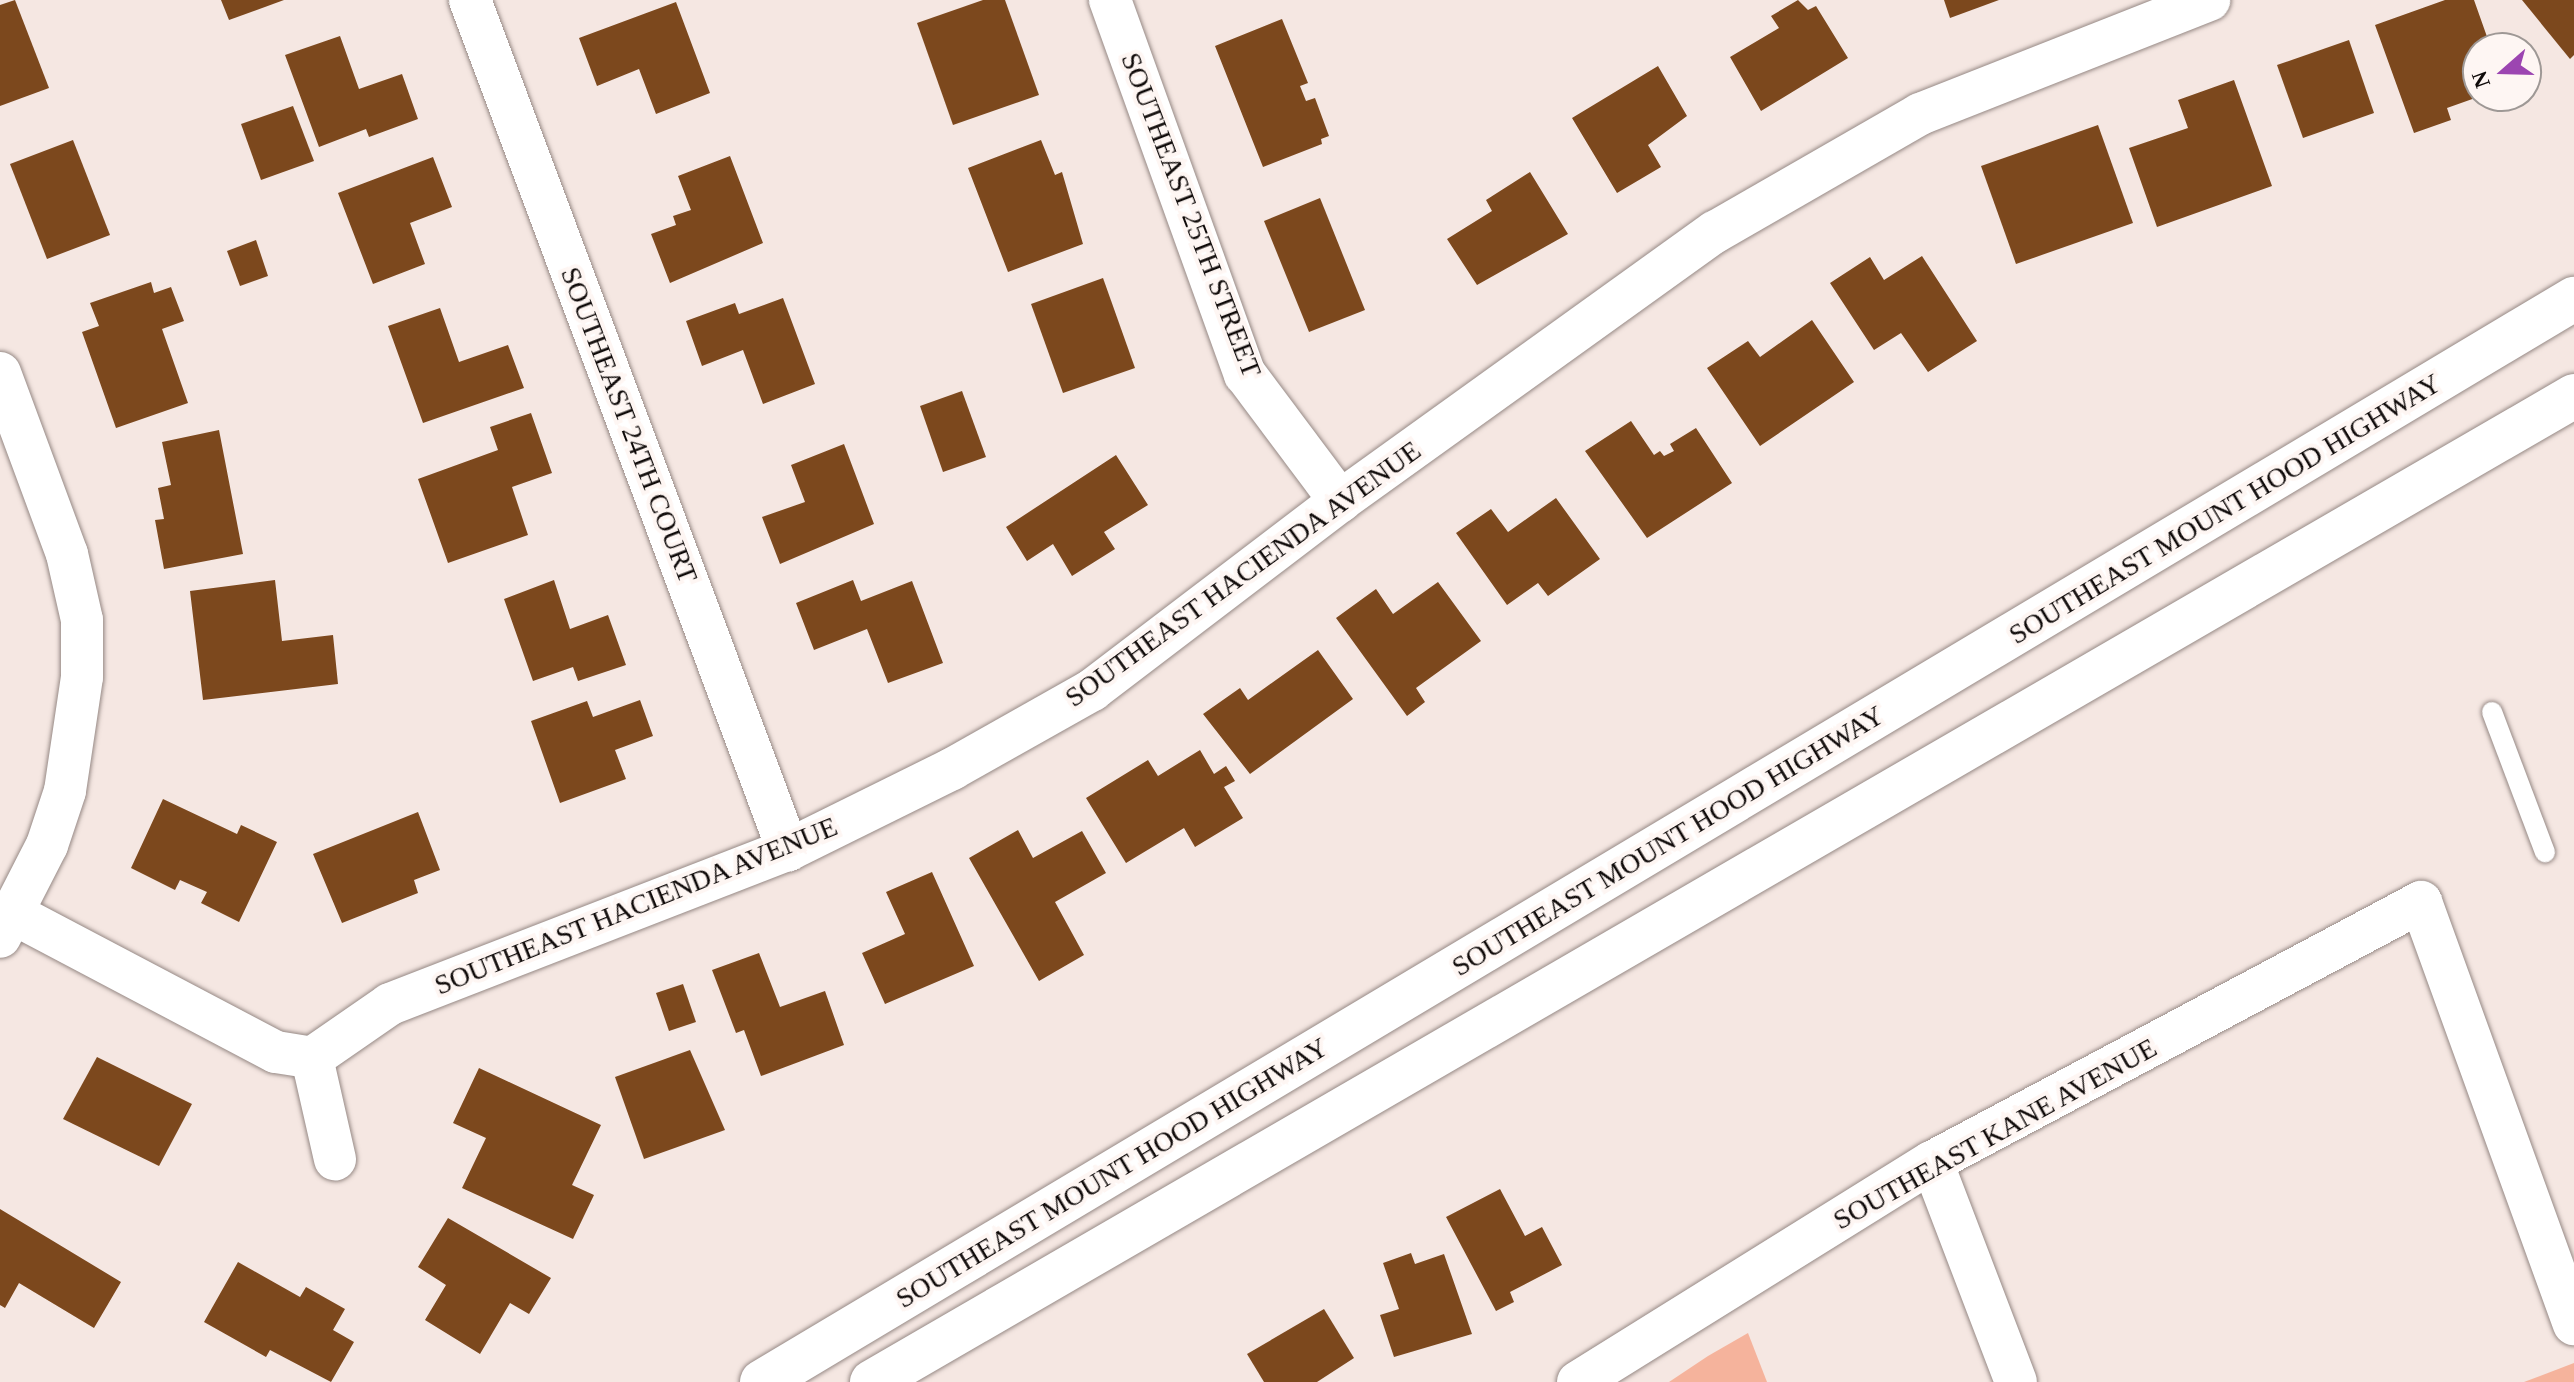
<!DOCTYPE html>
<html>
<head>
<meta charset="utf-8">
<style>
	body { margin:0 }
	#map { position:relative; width:2574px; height:1382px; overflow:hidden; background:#f5e7e2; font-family:Georgia,serif }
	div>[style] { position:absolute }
	.green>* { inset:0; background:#f5b39c }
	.building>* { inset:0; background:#7c481d }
	.roads { filter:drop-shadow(0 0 2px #968985) drop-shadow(0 0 2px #968985) }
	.service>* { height:20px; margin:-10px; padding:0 10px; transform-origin:10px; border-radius:10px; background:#fff }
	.minor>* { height:42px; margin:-21px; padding:0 21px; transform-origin:21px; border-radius:21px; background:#fff }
	.trunk>* { height:44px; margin:-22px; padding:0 22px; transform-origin:22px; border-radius:22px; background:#fff }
	span { translate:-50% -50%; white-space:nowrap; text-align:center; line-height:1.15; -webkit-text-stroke:8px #fef6f3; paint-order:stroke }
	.street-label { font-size:28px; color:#0f0a09 }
	.north { position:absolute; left:2462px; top:32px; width:80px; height:80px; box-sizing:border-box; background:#fef6f3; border:2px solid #9e9895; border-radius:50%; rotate:250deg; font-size:22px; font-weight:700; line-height:32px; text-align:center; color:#0f0a09 }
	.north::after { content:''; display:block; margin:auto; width:28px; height:36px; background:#9c45b1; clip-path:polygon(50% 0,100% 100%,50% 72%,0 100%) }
</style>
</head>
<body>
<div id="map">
	<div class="green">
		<div style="clip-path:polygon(1748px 1333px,1767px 1382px,1669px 1382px,1708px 1356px)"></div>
		<div style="clip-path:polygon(2574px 1363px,2574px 1382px,2524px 1382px)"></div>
	</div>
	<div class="building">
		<div style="clip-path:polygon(15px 0,49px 88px,0 106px,0 5px)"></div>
		<div style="clip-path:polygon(221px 0,284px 0,229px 20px)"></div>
		<div style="clip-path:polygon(983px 0,1005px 0,1039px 95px,953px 125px,917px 23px)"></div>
		<div style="clip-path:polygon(1798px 0,1808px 10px,1816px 6px,1848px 58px,1761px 111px,1730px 57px,1779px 28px,1771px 16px)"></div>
		<div style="clip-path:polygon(1944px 0,1999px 0,1950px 18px)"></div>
		<div style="clip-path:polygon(2445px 0,2474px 0,2491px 48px,2478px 48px,2478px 97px,2447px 108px,2451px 120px,2414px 133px,2375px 25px)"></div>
		<div style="clip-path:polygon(2522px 0,2574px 0,2574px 55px,2570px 59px)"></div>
		<div style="clip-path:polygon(676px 2px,710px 93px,656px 114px,639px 69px,597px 86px,579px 38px)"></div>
		<div style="clip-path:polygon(1282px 19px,1308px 83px,1300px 86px,1306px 101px,1315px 98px,1329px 136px,1321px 139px,1322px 144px,1263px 167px,1215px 46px)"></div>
		<div style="clip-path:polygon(340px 36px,359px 89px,402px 74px,418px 119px,369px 137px,366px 129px,319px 147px,285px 55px)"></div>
		<div style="clip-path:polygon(2349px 40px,2374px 113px,2303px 138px,2277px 65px)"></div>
		<div style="clip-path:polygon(1658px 66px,1687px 116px,1648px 145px,1661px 167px,1617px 193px,1572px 118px)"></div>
		<div style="clip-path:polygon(2234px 80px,2272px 186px,2157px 227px,2129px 148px,2188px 128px,2178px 100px)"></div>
		<div style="clip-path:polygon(293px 106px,314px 161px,261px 180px,241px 124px)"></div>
		<div style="clip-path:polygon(2098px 125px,2133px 223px,2016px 264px,1981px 166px)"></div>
		<div style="clip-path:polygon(73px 140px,110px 235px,47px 259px,10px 164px)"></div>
		<div style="clip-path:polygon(1041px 140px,1055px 175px,1062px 172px,1083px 244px,1008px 272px,968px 168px)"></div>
		<div style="clip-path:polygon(730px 156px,763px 243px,670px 283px,651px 234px,676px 225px,673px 216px,691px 210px,678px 176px)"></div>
		<div style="clip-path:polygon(433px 157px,452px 207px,410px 223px,425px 264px,373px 284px,338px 193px)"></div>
		<div style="clip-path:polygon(1530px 172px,1568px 234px,1477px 285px,1447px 239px,1492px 211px,1486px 200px)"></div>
		<div style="clip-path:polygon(1320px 198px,1365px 310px,1309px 332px,1264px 221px)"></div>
		<div style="clip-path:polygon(256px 240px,268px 276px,240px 286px,227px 251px)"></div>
		<div style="clip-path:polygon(1922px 256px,1977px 341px,1928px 372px,1901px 333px,1874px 350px,1830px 283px,1870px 257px,1884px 280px)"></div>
		<div style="clip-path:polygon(1103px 278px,1135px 368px,1063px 393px,1031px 304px)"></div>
		<div style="clip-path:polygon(151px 282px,154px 293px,171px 287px,184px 321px,162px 329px,188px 403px,116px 428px,82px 332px,99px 326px,90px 303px)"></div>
		<div style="clip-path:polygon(783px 298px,815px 384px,763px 404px,743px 350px,702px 366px,686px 321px,735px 303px,739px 314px)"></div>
		<div style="clip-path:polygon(440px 308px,459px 362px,508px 345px,524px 388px,423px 423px,388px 326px)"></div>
		<div style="clip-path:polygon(1812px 320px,1854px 382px,1760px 446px,1707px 368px,1748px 341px,1760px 357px)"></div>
		<div style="clip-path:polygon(962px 391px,986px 457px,943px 472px,920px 406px)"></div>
		<div style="clip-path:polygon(531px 413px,552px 473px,512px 487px,528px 535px,448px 563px,418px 479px,498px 450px,490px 427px)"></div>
		<div style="clip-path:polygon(1631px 421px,1654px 455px,1660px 451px,1664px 456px,1674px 451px,1670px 444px,1696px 428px,1732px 483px,1647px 538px,1585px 451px)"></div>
		<div style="clip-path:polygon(219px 430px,243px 554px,164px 569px,155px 520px,164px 519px,158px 488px,171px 485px,162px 442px)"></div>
		<div style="clip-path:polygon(844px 444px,874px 524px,780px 564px,762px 517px,805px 502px,791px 465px)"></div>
		<div style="clip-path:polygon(1116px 455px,1148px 505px,1104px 532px,1115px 549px,1072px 576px,1053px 544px,1027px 561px,1006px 527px)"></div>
		<div style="clip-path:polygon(1556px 498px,1600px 559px,1548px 596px,1538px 583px,1507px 605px,1456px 533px,1491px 509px,1508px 532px)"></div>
		<div style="clip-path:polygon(275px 580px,282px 641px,333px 635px,338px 684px,203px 700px,190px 591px)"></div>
		<div style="clip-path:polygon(554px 580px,570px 629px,608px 615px,626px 665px,578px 681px,573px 667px,533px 681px,504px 599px)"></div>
		<div style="clip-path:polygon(853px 580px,861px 601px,912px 581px,943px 663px,888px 683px,867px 629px,814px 650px,796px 603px)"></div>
		<div style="clip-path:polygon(1438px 582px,1481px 641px,1416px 688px,1425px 702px,1407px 716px,1336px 618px,1376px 589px,1393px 614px)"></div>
		<div style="clip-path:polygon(1318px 650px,1353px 699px,1250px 774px,1203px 714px,1240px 688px,1248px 700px)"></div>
		<div style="clip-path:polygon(640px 700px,653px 736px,615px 750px,626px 779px,560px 803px,531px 721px,587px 701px,593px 717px)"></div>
		<div style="clip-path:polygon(1200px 750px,1214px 774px,1226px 766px,1235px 781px,1224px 787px,1243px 818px,1195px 847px,1184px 828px,1126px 863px,1086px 798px,1148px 760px,1158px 776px)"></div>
		<div style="clip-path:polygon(163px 799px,237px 834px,241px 825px,277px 842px,239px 922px,201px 903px,207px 892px,180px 880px,175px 890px,131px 868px)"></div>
		<div style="clip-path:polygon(418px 812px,440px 870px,414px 880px,418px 893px,342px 923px,313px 854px)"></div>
		<div style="clip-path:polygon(1018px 830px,1033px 858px,1082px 831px,1106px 873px,1055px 902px,1084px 955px,1039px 981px,969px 858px)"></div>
		<div style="clip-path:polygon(932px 872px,974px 966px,885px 1004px,862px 953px,905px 934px,886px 892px)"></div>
		<div style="clip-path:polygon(759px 953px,780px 1007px,825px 991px,844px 1045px,761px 1076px,744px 1030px,736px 1033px,712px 970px)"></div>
		<div style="clip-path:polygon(683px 984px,696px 1022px,669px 1031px,656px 993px)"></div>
		<div style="clip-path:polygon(690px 1050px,725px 1130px,644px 1159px,615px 1077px)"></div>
		<div style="clip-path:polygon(97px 1057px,192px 1104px,159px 1166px,63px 1119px)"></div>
		<div style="clip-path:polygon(479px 1068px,601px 1125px,572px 1185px,594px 1195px,573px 1239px,462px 1188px,486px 1138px,453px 1123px)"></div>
		<div style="clip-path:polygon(1500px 1189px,1525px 1236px,1542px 1227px,1562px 1265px,1510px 1292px,1514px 1302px,1496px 1311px,1446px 1217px)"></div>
		<div style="clip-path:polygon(0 1209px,121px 1282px,94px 1328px,19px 1283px,5px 1308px,0 1305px)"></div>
		<div style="clip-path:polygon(448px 1218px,551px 1278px,529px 1314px,510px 1303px,480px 1354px,425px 1320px,446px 1285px,418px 1267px)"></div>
		<div style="clip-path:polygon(1411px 1253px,1415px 1264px,1444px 1254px,1472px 1334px,1394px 1357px,1380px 1315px,1399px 1309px,1383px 1263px)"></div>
		<div style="clip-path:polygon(238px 1262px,300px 1297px,306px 1287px,345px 1309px,333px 1330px,354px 1342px,331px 1382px,270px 1350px,266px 1357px,204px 1322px)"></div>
		<div style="clip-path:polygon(1324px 1309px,1354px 1358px,1317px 1382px,1264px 1382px,1247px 1354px)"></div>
	</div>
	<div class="roads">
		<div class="service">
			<div style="left:2492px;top:712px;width:150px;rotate:69.3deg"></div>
		</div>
		<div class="minor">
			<div style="left:470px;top:0;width:908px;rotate:69.49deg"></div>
			<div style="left:1110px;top:0;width:398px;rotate:70.2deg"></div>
			<div style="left:1245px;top:374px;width:159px;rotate:53.2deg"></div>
			<div style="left:0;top:373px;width:193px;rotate:69.7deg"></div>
			<div style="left:67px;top:554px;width:68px;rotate:77.2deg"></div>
			<div style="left:82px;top:620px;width:57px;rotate:90deg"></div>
			<div style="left:82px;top:677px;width:115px;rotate:98.5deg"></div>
			<div style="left:65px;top:791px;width:57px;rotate:108.4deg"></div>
			<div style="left:47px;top:845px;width:103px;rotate:117.1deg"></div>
			<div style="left:14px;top:914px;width:296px;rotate:27.8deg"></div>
			<div style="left:276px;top:1052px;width:36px;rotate:9deg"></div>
			<div style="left:312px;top:1058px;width:104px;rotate:77.2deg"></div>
			<div style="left:312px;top:1058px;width:95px;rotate:-34.7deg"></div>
			<div style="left:390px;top:1004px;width:427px;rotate:-21.2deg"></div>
			<div style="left:788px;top:850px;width:183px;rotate:-26.3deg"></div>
			<div style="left:952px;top:769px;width:161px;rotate:-29.4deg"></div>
			<div style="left:1092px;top:690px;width:312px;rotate:-37.3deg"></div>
			<div style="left:1340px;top:501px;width:462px;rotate:-35.7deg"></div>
			<div style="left:1715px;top:232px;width:237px;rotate:-29.9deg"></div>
			<div style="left:1920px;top:114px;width:311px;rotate:-21.5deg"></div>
			<div style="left:1932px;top:1162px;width:235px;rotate:69.1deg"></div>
			<div style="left:1578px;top:1382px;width:417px;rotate:-31.9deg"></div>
			<div style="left:1932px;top:1162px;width:554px;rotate:-28deg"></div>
			<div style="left:2421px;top:902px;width:449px;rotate:70.1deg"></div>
		</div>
		<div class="trunk">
			<div style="left:762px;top:1382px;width:2111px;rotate:-30.87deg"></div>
			<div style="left:872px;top:1382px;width:1967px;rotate:-30.08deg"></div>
		</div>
	</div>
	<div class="street-label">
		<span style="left:1191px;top:215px;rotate:69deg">SOUTHEAST 25TH STREET</span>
		<span style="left:629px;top:425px;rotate:69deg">SOUTHEAST 24TH COURT</span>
		<span style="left:2225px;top:509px;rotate:-31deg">SOUTHEAST MOUNT HOOD HIGHWAY</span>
		<span style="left:1243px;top:574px;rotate:-36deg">SOUTHEAST HACIENDA AVENUE</span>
		<span style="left:1668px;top:841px;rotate:-31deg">SOUTHEAST MOUNT HOOD HIGHWAY</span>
		<span style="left:636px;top:906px;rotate:-22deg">SOUTHEAST HACIENDA AVENUE</span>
		<span style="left:1995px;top:1134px;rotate:-29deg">SOUTHEAST KANE AVENUE</span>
		<span style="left:1112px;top:1173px;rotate:-31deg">SOUTHEAST MOUNT HOOD HIGHWAY</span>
	</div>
	<div class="north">N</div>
</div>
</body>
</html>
